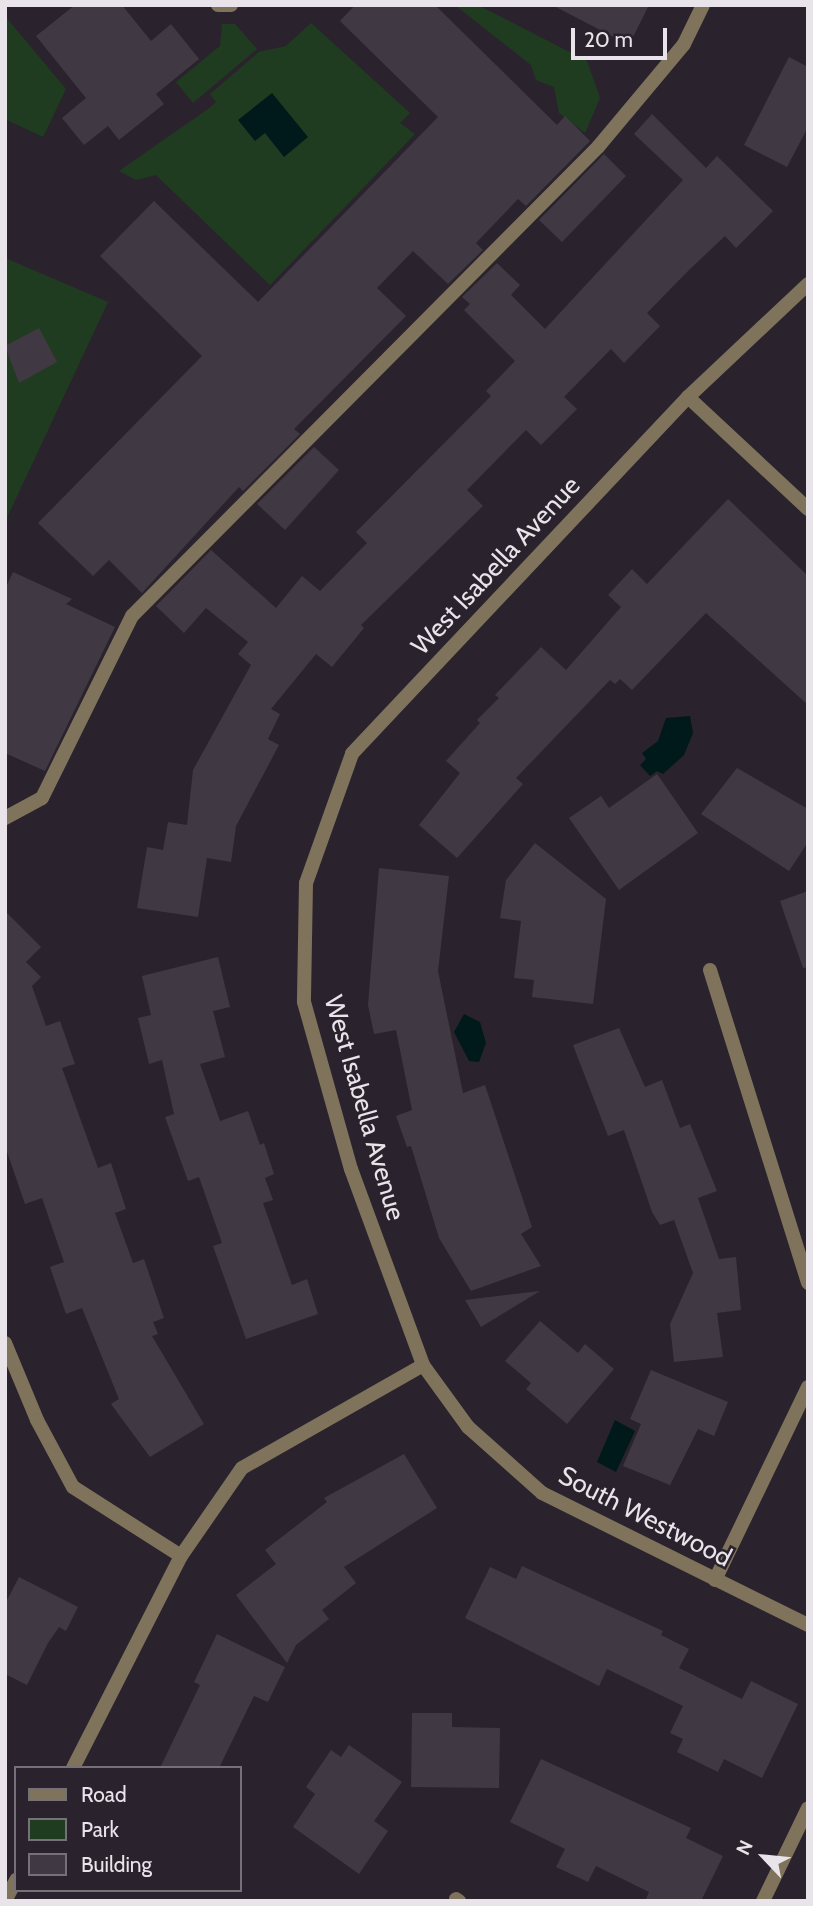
<!DOCTYPE html>
<html>
<head>
<meta charset="utf-8">
<style>
	body { margin:0 }
	#map { position:relative; width:813px; height:1906px; overflow:hidden; background:#2a232d; font-family:Cabin,sans-serif }
	div>[style] { position:absolute }
	.green>* { inset:0; background:#203c20 }
	.water>* { inset:0; background:#00191a }
	.building>* { inset:0; background:#403843 }
	.lane>* { height:14px; margin:-7px; padding:0 7px; transform-origin:7px; border-radius:7px; background:#7f735c }
	.street>* { height:14px; margin:-7px; padding:0 7px; transform-origin:7px; border-radius:7px; background:#7f735c }
	span { translate:-50% -50%; white-space:nowrap; text-align:center; line-height:1.15; -webkit-text-stroke:5px #2a232d; paint-order:stroke }
	.street-label { font-size:26px; color:#e8e4ea }
	.frame { position:absolute; inset:0; border:7px solid #e8e4ea; pointer-events:none }
	.legend { position:absolute; left:14px; top:1766px; width:228px; height:126px; box-sizing:border-box; background:#2a232d; border:2px solid #767079; margin:0; padding:9px 12px; list-style:none; font-size:21px; color:#e8e4ea }
	.legend li { display:flex; align-items:center; gap:14px; height:35px }
	.legend b { width:35px; border:2px solid #767079 }
	.north { position:absolute; left:729px; top:1822px; width:70px; height:70px; -webkit-text-stroke:5px #2a232d; paint-order:stroke; rotate:296deg; font-size:19px; font-weight:700; line-height:28px; text-align:center; color:#e8e4ea }
	.north::after { content:''; display:block; margin:auto; width:24px; height:32px; background:#e8e4ea; clip-path:polygon(50% 0,100% 100%,50% 72%,0 100%) }
	.scale { position:absolute; left:571px; top:28px; width:96px; height:32px; box-sizing:border-box; border:4px solid #e8e4ea; border-top:0; padding-left:9px; font-size:21px; line-height:24px; white-space:nowrap; color:#e8e4ea; -webkit-text-stroke:5px #2a232d; paint-order:stroke }
</style>
</head>
<body>
<div id="map">
	<div class="green">
		<div style="clip-path:polygon(455px 5px,478px 5px,587px 61px,600px 98px,585px 133px,559px 113px,554px 87px,536px 80px,531px 65px)"></div>
		<div style="clip-path:polygon(5px 16px,66px 89px,43px 137px,5px 119px)"></div>
		<div style="clip-path:polygon(311px 23px,410px 113px,400px 123px,415px 134px,270px 285px,156px 175px,136px 180px,119px 171px,208px 109px,216px 102px,210px 94px,259px 52px,286px 46px)"></div>
		<div style="clip-path:polygon(222px 24px,235px 24px,257px 49px,193px 103px,176px 82px,220px 46px)"></div>
		<div style="clip-path:polygon(5px 258px,108px 302px,5px 522px)"></div>
	</div>
	<div class="water">
		<div style="clip-path:polygon(272px 93px,308px 137px,284px 157px,265px 133px,255px 141px,238px 120px)"></div>
		<div style="clip-path:polygon(666px 718px,690px 716px,693px 733px,684px 755px,663px 774px,657px 771px,650px 776px,640px 765px,646px 759px,642px 753px,658px 741px)"></div>
		<div style="clip-path:polygon(464px 1014px,480px 1022px,486px 1043px,479px 1062px,469px 1061px,454px 1032px)"></div>
		<div style="clip-path:polygon(615px 1420px,635px 1431px,616px 1472px,597px 1462px)"></div>
	</div>
	<div class="building">
		<div style="clip-path:polygon(75px 5px,122px 5px,151px 41px,171px 24px,199px 59px,156px 94px,164px 104px,119px 140px,108px 126px,84px 145px,62px 118px,86px 98px,36px 36px)"></div>
		<div style="clip-path:polygon(355px 5px,435px 5px,557px 125px,565px 116px,590px 141px,526px 206px,518px 199px,476px 243px,483px 250px,448px 284px,413px 251px,377px 288px,406px 316px,294px 429px,300px 434px,243px 491px,239px 487px,142px 593px,109px 560px,93px 576px,38px 523px,202px 356px,100px 256px,154px 201px,258px 302px,438px 117px,340px 21px)"></div>
		<div style="clip-path:polygon(552px 5px,649px 5px,629px 45px)"></div>
		<div style="clip-path:polygon(789px 57px,808px 67px,808px 127px,787px 167px,744px 145px)"></div>
		<div style="clip-path:polygon(652px 114px,706px 168px,717px 156px,773px 211px,736px 248px,725px 236px,689px 270px,647px 313px,660px 326px,624px 363px,611px 349px,564px 397px,577px 409px,541px 445px,526px 430px,467px 490px,483px 506px,361px 625px,364px 628px,332px 667px,316px 654px,271px 709px,280px 714px,268px 739px,279px 745px,236px 826px,231px 862px,207px 858px,198px 917px,137px 908px,147px 847px,163px 850px,168px 822px,187px 825px,193px 770px,251px 665px,238px 654px,248px 642px,206px 608px,184px 633px,156px 606px,211px 550px,276px 608px,302px 576px,320px 591px,367px 543px,356px 532px,491px 396px,486px 391px,515px 361px,464px 310px,470px 304px,462px 297px,497px 263px,520px 285px,511px 295px,545px 329px,683px 180px,634px 134px)"></div>
		<div style="clip-path:polygon(604px 154px,626px 176px,562px 242px,539px 220px)"></div>
		<div style="clip-path:polygon(39px 328px,57px 362px,19px 383px,5px 346px)"></div>
		<div style="clip-path:polygon(314px 447px,339px 470px,285px 530px,257px 504px)"></div>
		<div style="clip-path:polygon(728px 499px,808px 576px,808px 705px,706px 613px,632px 690px,620px 679px,615px 684px,610px 680px,516px 778px,523px 784px,457px 858px,419px 825px,460px 773px,446px 761px,480px 723px,477px 720px,499px 698px,495px 695px,541px 647px,566px 670px,621px 607px,608px 595px,632px 569px,647px 584px)"></div>
		<div style="clip-path:polygon(13px 572px,72px 599px,66px 604px,115px 627px,45px 771px,5px 753px,5px 589px)"></div>
		<div style="clip-path:polygon(737px 768px,808px 809px,808px 842px,789px 871px,701px 814px)"></div>
		<div style="clip-path:polygon(657px 774px,698px 833px,619px 890px,569px 818px,601px 796px,609px 808px)"></div>
		<div style="clip-path:polygon(535px 843px,606px 899px,593px 1004px,532px 997px,534px 980px,514px 978px,521px 921px,500px 918px,506px 880px)"></div>
		<div style="clip-path:polygon(379px 868px,449px 876px,438px 971px,463px 1093px,485px 1085px,532px 1227px,521px 1234px,541px 1266px,471px 1291px,439px 1238px,411px 1146px,407px 1147px,396px 1116px,412px 1110px,396px 1030px,374px 1034px,368px 1005px)"></div>
		<div style="clip-path:polygon(808px 891px,808px 967px,803px 968px,780px 901px)"></div>
		<div style="clip-path:polygon(5px 911px,41px 947px,26px 962px,41px 977px,32px 986px,46px 1026px,60px 1021px,75px 1064px,62px 1068px,98px 1168px,111px 1163px,126px 1209px,115px 1213px,133px 1263px,144px 1259px,164px 1318px,153px 1322px,158px 1334px,152px 1336px,204px 1424px,150px 1457px,111px 1404px,119px 1399px,82px 1308px,66px 1314px,50px 1267px,64px 1262px,42px 1198px,25px 1204px,5px 1146px)"></div>
		<div style="clip-path:polygon(218px 957px,230px 1007px,213px 1011px,225px 1057px,200px 1064px,220px 1121px,248px 1111px,260px 1145px,264px 1143px,274px 1174px,265px 1178px,273px 1200px,263px 1203px,292px 1285px,307px 1279px,318px 1314px,246px 1339px,213px 1246px,222px 1243px,199px 1177px,188px 1181px,165px 1117px,174px 1114px,162px 1060px,149px 1064px,138px 1018px,151px 1015px,142px 976px)"></div>
		<div style="clip-path:polygon(619px 1028px,645px 1087px,662px 1080px,680px 1128px,690px 1124px,717px 1191px,698px 1198px,719px 1259px,736px 1257px,741px 1310px,717px 1313px,723px 1357px,674px 1362px,670px 1324px,693px 1273px,674px 1220px,660px 1225px,652px 1212px,624px 1130px,608px 1136px,573px 1045px)"></div>
		<div style="clip-path:polygon(540px 1291px,481px 1327px,465px 1300px)"></div>
		<div style="clip-path:polygon(540px 1321px,578px 1353px,585px 1344px,614px 1369px,567px 1424px,526px 1389px,531px 1383px,505px 1361px)"></div>
		<div style="clip-path:polygon(651px 1370px,728px 1402px,714px 1436px,698px 1429px,670px 1485px,623px 1466px,641px 1424px,630px 1419px)"></div>
		<div style="clip-path:polygon(404px 1454px,437px 1508px,344px 1567px,356px 1583px,322px 1610px,329px 1619px,296px 1645px,287px 1663px,236px 1595px,276px 1564px,265px 1550px,327px 1502px,324px 1498px)"></div>
		<div style="clip-path:polygon(522px 1566px,663px 1631px,661px 1635px,689px 1649px,679px 1668px,742px 1699px,751px 1681px,798px 1704px,762px 1778px,724px 1759px,718px 1772px,677px 1752px,683px 1739px,670px 1733px,683px 1706px,607px 1669px,599px 1686px,465px 1618px,490px 1567px,516px 1579px)"></div>
		<div style="clip-path:polygon(19px 1577px,78px 1607px,66px 1631px,59px 1627px,48px 1643px,27px 1685px,5px 1674px,5px 1604px)"></div>
		<div style="clip-path:polygon(217px 1634px,285px 1667px,268px 1702px,254px 1696px,219px 1768px,160px 1768px,200px 1685px,194px 1682px)"></div>
		<div style="clip-path:polygon(412px 1713px,452px 1713px,452px 1727px,500px 1728px,499px 1788px,411px 1787px)"></div>
		<div style="clip-path:polygon(349px 1745px,402px 1782px,374px 1821px,388px 1831px,359px 1874px,293px 1827px,315px 1794px,306px 1787px,331px 1750px,341px 1757px)"></div>
		<div style="clip-path:polygon(541px 1759px,691px 1828px,686px 1838px,723px 1856px,701px 1901px,645px 1901px,649px 1892px,596px 1866px,588px 1882px,556px 1867px,565px 1849px,510px 1822px)"></div>
	</div>
	<div class="lane">
		<div style="left:218px;top:5px;width:13px"></div>
		<div style="left:5px;top:818px;width:42px;rotate:-28.4deg"></div>
		<div style="left:42px;top:798px;width:203px;rotate:-63.7deg"></div>
		<div style="left:132px;top:616px;width:661px;rotate:-45.18deg"></div>
		<div style="left:598px;top:147px;width:134px;rotate:-50.1deg"></div>
		<div style="left:684px;top:44px;width:43px;rotate:-64deg"></div>
	</div>
	<div class="street">
		<div style="left:808px;top:284px;width:165px;rotate:136.7deg"></div>
		<div style="left:688px;top:397px;width:490px;rotate:133.3deg"></div>
		<div style="left:352px;top:754px;width:137px;rotate:109.6deg"></div>
		<div style="left:306px;top:883px;width:119px;rotate:91deg"></div>
		<div style="left:304px;top:1002px;width:173px;rotate:74.3deg"></div>
		<div style="left:351px;top:1169px;width:209px;rotate:69.8deg"></div>
		<div style="left:423px;top:1365px;width:77px;rotate:54deg"></div>
		<div style="left:468px;top:1427px;width:99px;rotate:41.7deg"></div>
		<div style="left:542px;top:1493px;width:297px;rotate:26.4deg"></div>
		<div style="left:688px;top:397px;width:164px;rotate:43deg"></div>
		<div style="left:710px;top:970px;width:328px;rotate:72.6deg"></div>
		<div style="left:5px;top:1343px;width:83px;rotate:67.4deg"></div>
		<div style="left:37px;top:1420px;width:76px;rotate:61.8deg"></div>
		<div style="left:73px;top:1487px;width:128px;rotate:32.6deg"></div>
		<div style="left:715px;top:1580px;width:214px;rotate:-64.3deg"></div>
		<div style="left:73px;top:1768px;width:238px;rotate:-63deg"></div>
		<div style="left:181px;top:1556px;width:107px;rotate:-55.3deg"></div>
		<div style="left:242px;top:1468px;width:208px;rotate:-29.6deg"></div>
		<div style="left:456px;top:1899px;width:4px;rotate:34deg"></div>
		<div style="left:5px;top:1901px;width:24px;rotate:-62deg"></div>
		<div style="left:763px;top:1901px;width:103px;rotate:-64.2deg"></div>
	</div>
	<div class="street-label">
		<span style="left:496px;top:566px;rotate:-47deg">West Isabella Avenue</span>
		<span style="left:364px;top:1108px;rotate:74deg">West Isabella Avenue</span>
		<span style="left:645px;top:1517px;rotate:27deg">South Westwood</span>
	</div>
	<div class="frame"></div>
	<ul class="legend">
	<li><b style="height:9px;background:#7f735c"></b>Road</li>
	<li><b style="height:19px;background:#203c20"></b>Park</li>
	<li><b style="height:19px;background:#403843"></b>Building</li>
	</ul>
	<div class="north">N</div>
	<div class="scale">20 m</div>
</div>
</body>
</html>
